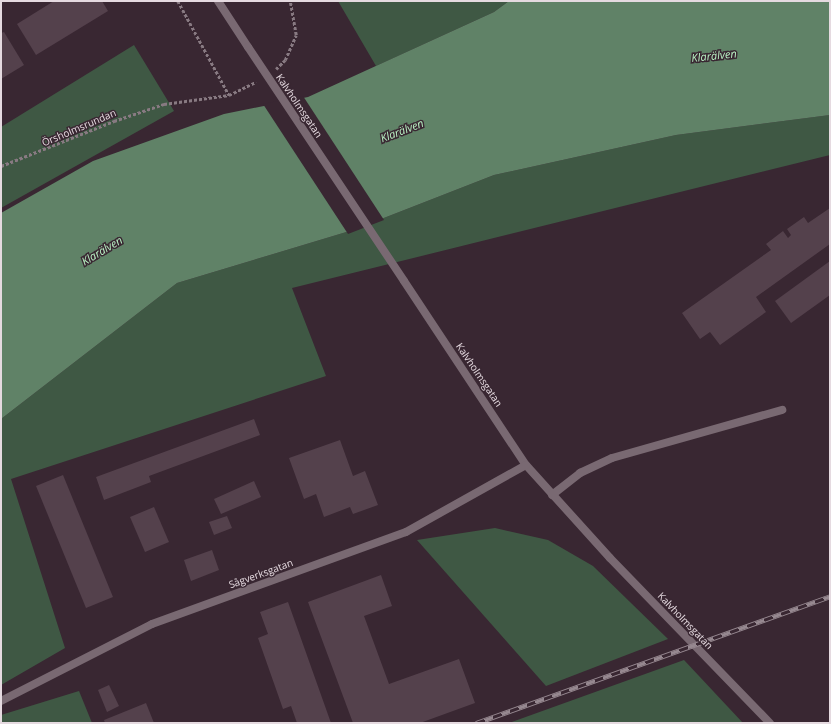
<!DOCTYPE html>
<html>
<head>
<meta charset="utf-8">
<style>
	body { margin:0 }
	#map { position:relative; width:831px; height:724px; overflow:hidden; background:#392732; font-family:"Open Sans",sans-serif }
	div>[style] { position:absolute }
	.green>* { inset:0; background:#3f5844 }
	.water>* { inset:0; background:#608267 }
	.pier>* { inset:0; background:#392732 }
	.building>* { inset:0; background:#54414c }
	.path>* { height:2.5px; margin-top:-1.25px; transform-origin:0; background:repeating-linear-gradient(90deg,#887a82 0 3px,transparent 0 5px) }
	.service>* { height:8px; margin:-4px; padding:0 4px; transform-origin:4px; border-radius:4px; background:#796972 }
	.tertiary>* { height:8px; margin:-4px; padding:0 4px; transform-origin:4px; border-radius:4px; background:#796972 }
	.rail>* { height:4.5px; margin-top:-2.25px; transform-origin:0; background:repeating-linear-gradient(90deg,#392732 0 9px,#968890 0 18px); box-sizing:border-box; border-block:1px solid #968890 }
	.tertiary-bridge>* { height:8px; margin:-4px; padding:0 4px; transform-origin:4px; border-radius:4px; background:#796972 }
	span { translate:-50% -50%; white-space:nowrap; text-align:center; line-height:1.15; -webkit-text-stroke:3px #392732; paint-order:stroke }
	.street-label { font-size:10px; color:#e5dae0 }
	.water-label { font-size:11px; color:#b9f2c4; font-style:italic }
	.frame { position:absolute; inset:0; border:2px solid #e5dae0; pointer-events:none }
</style>
</head>
<body>
<div id="map">
	<div class="green">
		<div style="clip-path:polygon(338px 1px,509px 1px,494px 12px,376px 66px)"></div>
		<div style="clip-path:polygon(134px 45px,174px 111px,1px 208px,1px 127px)"></div>
		<div style="clip-path:polygon(830px 115px,830px 155px,292px 288px,326px 376px,11px 479px,65px 648px,1px 685px,1px 419px,177px 283px,353px 230px,494px 175px,676px 135px)"></div>
		<div style="clip-path:polygon(495px 528px,548px 540px,593px 566px,668px 639px,546px 686px,417px 540px)"></div>
		<div style="clip-path:polygon(684px 660px,743px 723px,509px 723px)"></div>
		<div style="clip-path:polygon(79px 691px,92px 723px,1px 723px,1px 715px)"></div>
	</div>
	<div class="water">
		<div style="clip-path:polygon(509px 1px,830px 1px,830px 115px,676px 135px,494px 175px,353px 230px,177px 283px,1px 419px,1px 213px,93px 161px,224px 114px,308px 97px,494px 12px)"></div>
	</div>
	<div class="pier">
		<div style="clip-path:polygon(303px 96px,384px 220px,348px 234px,263px 104px)"></div>
	</div>
	<div class="building">
		<div style="clip-path:polygon(54px 1px,102px 1px,108px 11px,36px 55px,17px 24px)"></div>
		<div style="clip-path:polygon(4px 32px,24px 65px,1px 79px,1px 33px)"></div>
		<div style="clip-path:polygon(830px 208px,830px 244px,756px 297px,766px 312px,720px 345px,710px 332px,700px 339px,682px 313px,771px 250px,766px 244px,783px 231px,788px 238px,791px 235px,787px 229px,804px 217px,808px 223px)"></div>
		<div style="clip-path:polygon(830px 261px,830px 295px,791px 323px,775px 301px)"></div>
		<div style="clip-path:polygon(254px 419px,260px 435px,149px 476px,151px 482px,104px 500px,96px 477px)"></div>
		<div style="clip-path:polygon(340px 440px,353px 476px,365px 471px,378px 505px,353px 514px,350px 507px,324px 517px,316px 494px,304px 499px,289px 458px)"></div>
		<div style="clip-path:polygon(63px 475px,113px 597px,86px 608px,36px 486px)"></div>
		<div style="clip-path:polygon(254px 481px,261px 497px,221px 514px,214px 499px)"></div>
		<div style="clip-path:polygon(154px 507px,169px 542px,145px 552px,130px 517px)"></div>
		<div style="clip-path:polygon(227px 516px,232px 528px,214px 535px,209px 522px)"></div>
		<div style="clip-path:polygon(212px 550px,219px 570px,191px 581px,184px 560px)"></div>
		<div style="clip-path:polygon(381px 575px,392px 606px,364px 616px,389px 684px,459px 659px,475px 703px,420px 723px,353px 723px,308px 602px)"></div>
		<div style="clip-path:polygon(288px 602px,331px 723px,297px 723px,291px 706px,283px 709px,258px 638px,268px 634px,260px 612px)"></div>
		<div style="clip-path:polygon(109px 685px,119px 706px,107px 712px,98px 690px)"></div>
		<div style="clip-path:polygon(146px 703px,154px 723px,105px 723px,104px 720px)"></div>
	</div>
	<div class="path">
		<div style="left:178px;top:1px;width:107px;rotate:61.5deg"></div>
		<div style="left:276px;top:69px;width:13px;rotate:-45deg"></div>
		<div style="left:285px;top:60px;width:27px;rotate:-66deg"></div>
		<div style="left:296px;top:35px;width:35px;rotate:-100deg"></div>
		<div style="left:1px;top:166px;width:122px;rotate:-21.7deg"></div>
		<div style="left:114px;top:121px;width:53px;rotate:-18.8deg"></div>
		<div style="left:164px;top:104px;width:66px;rotate:-7.9deg"></div>
		<div style="left:229px;top:95px;width:30px;rotate:-26deg"></div>
	</div>
	<div class="service">
		<div style="left:552px;top:495px;width:36px;rotate:-38deg"></div>
		<div style="left:580px;top:473px;width:35px;rotate:-25deg"></div>
		<div style="left:612px;top:458px;width:177px;rotate:-15.8deg"></div>
	</div>
	<div class="tertiary">
		<div style="left:218px;top:1px;width:55px;rotate:56.9deg"></div>
		<div style="left:404px;top:281px;width:221px;rotate:56.5deg"></div>
		<div style="left:526px;top:465px;width:125px;rotate:47.9deg"></div>
		<div style="left:610px;top:558px;width:230px;rotate:45.9deg"></div>
		<div style="left:1px;top:701px;width:169px;rotate:-27deg"></div>
		<div style="left:152px;top:624px;width:270px;rotate:-19.9deg"></div>
		<div style="left:406px;top:532px;width:137px;rotate:-29.2deg"></div>
	</div>
	<div class="rail">
		<div style="left:476px;top:723px;width:376px;rotate:-19.7deg"></div>
	</div>
	<div class="tertiary-bridge">
		<div style="left:248px;top:47px;width:281px;rotate:56.3deg"></div>
	</div>
	<div class="street-label">
		<span style="left:299px;top:106px;rotate:56deg">Kalvholmsgatan</span>
		<span style="left:79px;top:128px;rotate:-23deg">Örsholmsrundan</span>
		<span style="left:479px;top:375px;rotate:56deg">Kalvholmsgatan</span>
		<span style="left:261px;top:574px;rotate:-20deg">Sågverksgatan</span>
		<span style="left:685px;top:621px;rotate:46deg">Kalvholmsgatan</span>
	</div>
	<div class="water-label">
		<span style="left:714px;top:56px;rotate:-6deg">Klarälven</span>
		<span style="left:402px;top:131px;rotate:-21deg">Klarälven</span>
		<span style="left:102px;top:251px;rotate:-31deg">Klarälven</span>
	</div>
	<div class="frame"></div>
</div>
</body>
</html>
